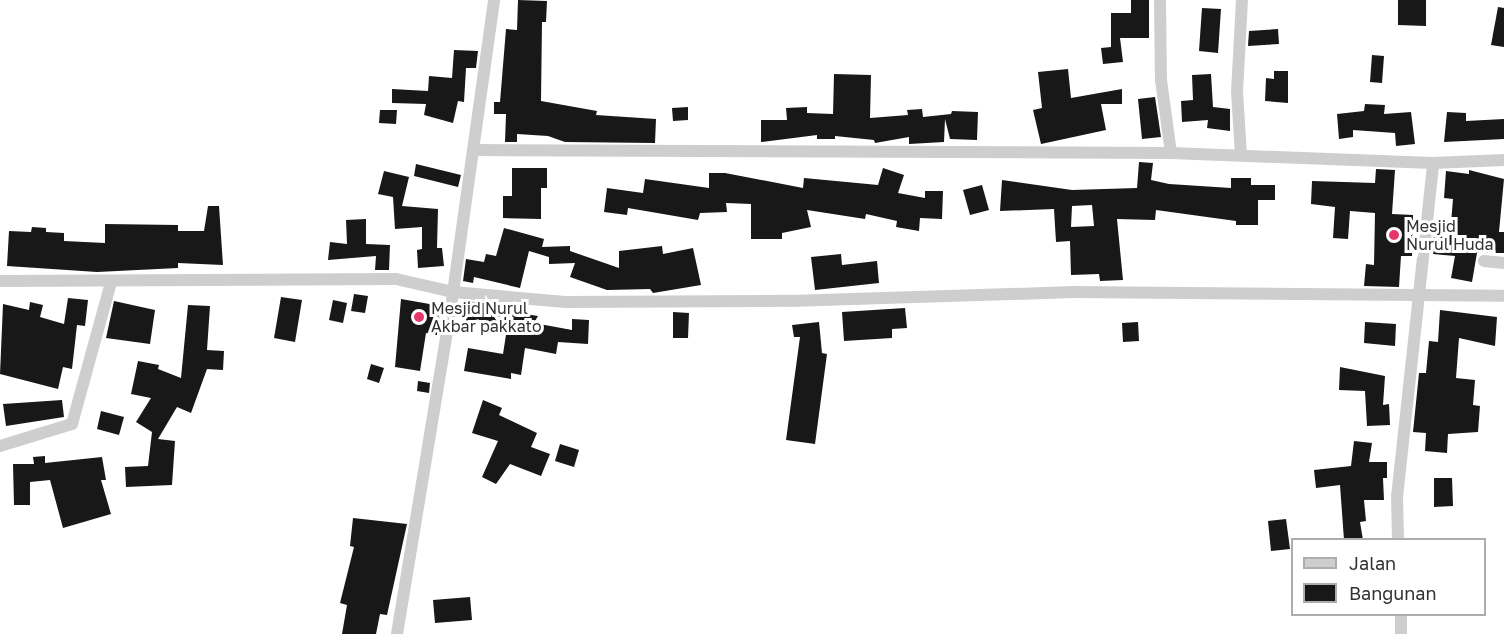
<!DOCTYPE html>
<html>
<head>
<meta charset="utf-8">
<style>
	body { margin:0 }
	#map { position:relative; width:1504px; height:634px; overflow:hidden; background:#fff; font-family:"Golos Text",sans-serif }
	div>[style] { position:absolute }
	.building>* { inset:0; background:#181818 }
	.street>* { height:12px; margin:-6px; padding:0 6px; transform-origin:6px; border-radius:6px; background:#cecece }
	.dots>* { width:16px; height:16px; translate:-50% -50%; box-sizing:border-box; border:3px solid #fff; border-radius:50% }
	span { translate:-50% -50%; white-space:nowrap; text-align:center; line-height:1.15; -webkit-text-stroke:6px #fff; paint-order:stroke }
	.poi-label { font-size:16px; color:#313131 }
	.left { translate:0 -50%; text-align:left }
	.legend { position:absolute; left:1291px; top:538px; width:195px; height:78px; box-sizing:border-box; background:#fff; border:2px solid #adadad; margin:0; padding:8px 10px; list-style:none; font-size:18px; color:#313131 }
	.legend li { display:flex; align-items:center; gap:12px; height:30px }
	.legend b { width:30px; border:2px solid #adadad }
</style>
</head>
<body>
<div id="map">
	<div class="building">
		<div style="clip-path:polygon(518px 0,547px 1px,546px 22px,542px 22px,541px 101px,597px 111px,596px 115px,656px 119px,655px 143px,565px 142px,548px 136px,517px 134px,517px 142px,505px 142px,506px 114px,494px 114px,494px 102px,500px 102px,506px 29px,517px 30px)"></div>
		<div style="clip-path:polygon(1131px 0,1149px 0,1149px 38px,1120px 38px,1123px 62px,1103px 64px,1101px 48px,1111px 47px,1111px 13px,1131px 13px)"></div>
		<div style="clip-path:polygon(1398px 0,1426px 0,1426px 26px,1398px 25px)"></div>
		<div style="clip-path:polygon(1498px 7px,1504px 8px,1504px 47px,1491px 45px)"></div>
		<div style="clip-path:polygon(1202px 8px,1221px 9px,1218px 53px,1199px 51px)"></div>
		<div style="clip-path:polygon(1278px 29px,1279px 44px,1248px 46px,1249px 31px)"></div>
		<div style="clip-path:polygon(454px 50px,478px 51px,476px 68px,466px 68px,464px 102px,458px 101px,453px 123px,424px 115px,426px 104px,392px 103px,392px 89px,428px 91px,429px 76px,452px 78px)"></div>
		<div style="clip-path:polygon(1372px 55px,1384px 56px,1382px 83px,1370px 82px)"></div>
		<div style="clip-path:polygon(1068px 69px,1071px 98px,1122px 89px,1122px 104px,1101px 104px,1106px 130px,1041px 144px,1033px 110px,1042px 108px,1038px 72px)"></div>
		<div style="clip-path:polygon(1274px 71px,1288px 71px,1288px 103px,1265px 101px,1266px 78px,1274px 79px)"></div>
		<div style="clip-path:polygon(834px 74px,871px 75px,870px 118px,908px 115px,907px 110px,922px 109px,923px 117px,951px 114px,952px 111px,978px 112px,977px 140px,950px 139px,945px 119px,944px 142px,909px 144px,909px 137px,875px 143px,874px 140px,835px 136px,835px 139px,817px 139px,817px 135px,761px 142px,761px 120px,787px 120px,786px 108px,807px 107px,807px 113px,833px 114px)"></div>
		<div style="clip-path:polygon(1211px 74px,1213px 107px,1230px 109px,1230px 131px,1207px 128px,1208px 120px,1182px 122px,1181px 101px,1193px 100px,1192px 75px)"></div>
		<div style="clip-path:polygon(1155px 97px,1161px 137px,1142px 139px,1138px 99px)"></div>
		<div style="clip-path:polygon(1365px 104px,1385px 105px,1384px 114px,1411px 112px,1415px 144px,1396px 146px,1395px 133px,1353px 130px,1353px 137px,1339px 139px,1337px 114px,1364px 111px)"></div>
		<div style="clip-path:polygon(688px 107px,688px 120px,673px 121px,672px 108px)"></div>
		<div style="clip-path:polygon(380px 110px,397px 110px,396px 124px,379px 123px)"></div>
		<div style="clip-path:polygon(1447px 112px,1466px 113px,1466px 121px,1504px 119px,1504px 139px,1444px 142px)"></div>
		<div style="clip-path:polygon(evenodd,1139px 162px,1153px 163px,1151px 180px,1169px 184px,1231px 188px,1231px 178px,1251px 178px,1251px 185px,1275px 185px,1275px 200px,1258px 200px,1258px 225px,1236px 225px,1236px 221px,1156px 210px,1155px 220px,1117px 219px,1123px 280px,1100px 281px,1099px 274px,1071px 275px,1070px 241px,1056px 242px,1054px 209px,1000px 211px,1002px 180px,1072px 190px,1137px 188px,1139px 162px,1092px 205px,1094px 226px,1071px 227px,1072px 206px,1092px 205px)"></div>
		<div style="clip-path:polygon(416px 164px,461px 175px,458px 187px,414px 176px)"></div>
		<div style="clip-path:polygon(512px 168px,547px 168px,547px 188px,541px 188px,541px 219px,503px 218px,503px 196px,512px 196px)"></div>
		<div style="clip-path:polygon(883px 168px,904px 175px,898px 193px,925px 198px,925px 191px,943px 191px,942px 219px,920px 218px,919px 231px,896px 227px,897px 221px,866px 214px,865px 219px,807px 210px,811px 227px,782px 233px,782px 239px,751px 239px,751px 204px,726px 203px,727px 212px,700px 213px,698px 220px,628px 208px,627px 215px,604px 212px,607px 188px,643px 193px,645px 179px,709px 188px,709px 173px,725px 173px,803px 188px,804px 178px,878px 185px)"></div>
		<div style="clip-path:polygon(1376px 169px,1395px 170px,1392px 214px,1413px 215px,1412px 256px,1401px 256px,1399px 287px,1364px 286px,1366px 264px,1374px 265px,1375px 213px,1350px 211px,1348px 239px,1333px 238px,1335px 207px,1311px 204px,1312px 181px,1375px 183px)"></div>
		<div style="clip-path:polygon(1469px 170px,1504px 179px,1499px 232px,1504px 232px,1504px 253px,1477px 253px,1472px 282px,1451px 278px,1455px 256px,1433px 254px,1434px 234px,1450px 235px,1453px 199px,1444px 198px,1446px 171px,1469px 174px)"></div>
		<div style="clip-path:polygon(384px 171px,409px 177px,402px 206px,438px 209px,437px 248px,442px 248px,444px 266px,418px 268px,417px 250px,422px 249px,422px 227px,395px 229px,393px 197px,378px 194px)"></div>
		<div style="clip-path:polygon(982px 185px,989px 210px,970px 215px,963px 190px)"></div>
		<div style="clip-path:polygon(208px 206px,219px 206px,223px 265px,178px 263px,178px 268px,97px 272px,7px 266px,9px 231px,31px 232px,32px 227px,46px 228px,46px 232px,64px 233px,64px 241px,105px 243px,105px 224px,178px 225px,178px 231px,204px 231px)"></div>
		<div style="clip-path:polygon(366px 219px,366px 244px,390px 245px,389px 270px,375px 270px,376px 256px,328px 260px,330px 242px,347px 244px,346px 220px)"></div>
		<div style="clip-path:polygon(504px 228px,544px 239px,542px 247px,570px 246px,570px 251px,619px 268px,619px 251px,662px 246px,663px 254px,693px 248px,701px 285px,653px 293px,650px 289px,607px 290px,570px 277px,575px 263px,549px 264px,549px 257px,529px 251px,520px 288px,474px 277px,473px 283px,463px 281px,466px 259px,484px 262px,486px 254px,496px 256px)"></div>
		<div style="clip-path:polygon(841px 254px,842px 265px,877px 261px,879px 283px,815px 290px,811px 257px)"></div>
		<div style="clip-path:polygon(354px 294px,368px 296px,365px 313px,351px 311px)"></div>
		<div style="clip-path:polygon(281px 297px,302px 300px,295px 342px,274px 338px)"></div>
		<div style="clip-path:polygon(68px 298px,88px 300px,85px 326px,77px 325px,72px 369px,63px 367px,58px 389px,0 374px,3px 304px,29px 310px,30px 302px,43px 305px,40px 317px,64px 324px)"></div>
		<div style="clip-path:polygon(401px 299px,441px 306px,437px 335px,426px 333px,420px 371px,395px 367px)"></div>
		<div style="clip-path:polygon(333px 300px,347px 303px,343px 323px,329px 320px)"></div>
		<div style="clip-path:polygon(114px 301px,155px 310px,150px 344px,106px 338px)"></div>
		<div style="clip-path:polygon(466px 301px,501px 305px,501px 310px,538px 316px,534px 323px,572px 330px,572px 319px,589px 320px,588px 344px,558px 342px,556px 354px,525px 348px,521px 375px,511px 373px,511px 379px,464px 371px,468px 348px,503px 354px,508px 322px,466px 321px)"></div>
		<div style="clip-path:polygon(188px 305px,210px 306px,207px 350px,224px 351px,223px 370px,207px 369px,191px 413px,177px 407px,158px 439px,175px 441px,172px 485px,126px 487px,125px 467px,148px 466px,152px 432px,136px 422px,151px 398px,131px 394px,138px 361px,159px 365px,158px 369px,181px 378px)"></div>
		<div style="clip-path:polygon(905px 308px,907px 328px,892px 329px,892px 338px,844px 341px,842px 312px)"></div>
		<div style="clip-path:polygon(1440px 310px,1497px 317px,1495px 346px,1459px 338px,1456px 378px,1475px 380px,1473px 405px,1480px 406px,1478px 432px,1448px 434px,1447px 453px,1425px 451px,1426px 433px,1413px 432px,1419px 373px,1426px 373px,1429px 341px,1438px 342px)"></div>
		<div style="clip-path:polygon(673px 312px,689px 313px,688px 338px,673px 338px)"></div>
		<div style="clip-path:polygon(819px 322px,822px 353px,827px 354px,815px 444px,786px 440px,800px 337px,794px 337px,792px 325px)"></div>
		<div style="clip-path:polygon(1138px 322px,1139px 341px,1123px 342px,1122px 323px)"></div>
		<div style="clip-path:polygon(1365px 322px,1396px 324px,1395px 346px,1364px 343px)"></div>
		<div style="clip-path:polygon(371px 364px,384px 368px,379px 383px,367px 379px)"></div>
		<div style="clip-path:polygon(1340px 367px,1385px 376px,1383px 405px,1389px 404px,1390px 425px,1367px 426px,1365px 391px,1339px 390px)"></div>
		<div style="clip-path:polygon(418px 381px,430px 383px,429px 393px,417px 391px)"></div>
		<div style="clip-path:polygon(62px 400px,64px 417px,6px 426px,3px 404px)"></div>
		<div style="clip-path:polygon(483px 400px,502px 408px,499px 415px,537px 433px,531px 447px,550px 454px,541px 476px,510px 464px,496px 484px,482px 477px,498px 441px,472px 433px)"></div>
		<div style="clip-path:polygon(101px 411px,124px 417px,119px 435px,97px 429px)"></div>
		<div style="clip-path:polygon(1354px 441px,1372px 443px,1369px 462px,1387px 462px,1387px 478px,1383px 478px,1384px 500px,1364px 500px,1366px 521px,1360px 522px,1363px 540px,1344px 540px,1340px 485px,1316px 488px,1314px 470px,1351px 466px)"></div>
		<div style="clip-path:polygon(560px 444px,579px 450px,574px 467px,555px 461px)"></div>
		<div style="clip-path:polygon(45px 456px,45px 463px,102px 457px,106px 480px,101px 480px,111px 514px,63px 528px,50px 480px,30px 482px,30px 505px,14px 505px,13px 464px,34px 464px,33px 457px)"></div>
		<div style="clip-path:polygon(1434px 478px,1452px 478px,1453px 506px,1434px 507px)"></div>
		<div style="clip-path:polygon(353px 518px,407px 524px,387px 615px,380px 614px,376px 634px,342px 634px,347px 605px,340px 603px,354px 547px,350px 546px)"></div>
		<div style="clip-path:polygon(1286px 519px,1290px 549px,1271px 551px,1268px 521px)"></div>
		<div style="clip-path:polygon(470px 597px,472px 620px,435px 623px,433px 600px)"></div>
	</div>
	<div class="street">
		<div style="left:1160px;top:0;width:80px;rotate:89.3deg"></div>
		<div style="left:1161px;top:80px;width:74px;rotate:82.2deg"></div>
		<div style="left:474px;top:150px;width:697px;rotate:0.25deg"></div>
		<div style="left:1171px;top:153px;width:262px;rotate:2.2deg"></div>
		<div style="left:1433px;top:163px;width:71px;rotate:-2.4deg"></div>
		<div style="left:1241px;top:155px;width:63px;rotate:-93.6deg"></div>
		<div style="left:1237px;top:92px;width:92px;rotate:-86.9deg"></div>
		<div style="left:1484px;top:261px;width:20px;rotate:6deg"></div>
		<div style="left:0;top:281px;width:396px;rotate:-0.3deg"></div>
		<div style="left:396px;top:279px;width:58px;rotate:12.8deg"></div>
		<div style="left:453px;top:292px;width:113px;rotate:5.1deg"></div>
		<div style="left:566px;top:302px;width:224px;rotate:-0.3deg"></div>
		<div style="left:790px;top:301px;width:283px;rotate:-1.8deg"></div>
		<div style="left:1073px;top:292px;width:431px;rotate:0.5deg"></div>
		<div style="left:0;top:446px;width:75px;rotate:-17deg"></div>
		<div style="left:72px;top:424px;width:147px;rotate:-74.6deg"></div>
		<div style="left:1398px;top:540px;width:43px;rotate:-91.3deg"></div>
		<div style="left:1397px;top:497px;width:336px;rotate:-83.8deg"></div>
		<div style="left:1401px;top:614px;width:20px;rotate:90deg"></div>
		<div style="left:397px;top:634px;width:317px;rotate:-80.6deg"></div>
		<div style="left:449px;top:321px;width:324px;rotate:-82deg"></div>
	</div>
	<div class="dots">
		<div style="left:1394px;top:235px;background:#e53768"></div>
		<div style="left:419px;top:317px;background:#e53768"></div>
	</div>
	<div class="poi-label">
		<span class="left" style="left:1406px;top:235px">Mesjid<br>Nurul Huda</span>
		<span class="left" style="left:431px;top:317px">Mesjid Nurul<br>Akbar pakkato</span>
	</div>
	<ul class="legend">
	<li><b style="height:8px;background:#cecece"></b>Jalan</li>
	<li><b style="height:16px;background:#181818"></b>Bangunan</li>
	</ul>
</div>
</body>
</html>
